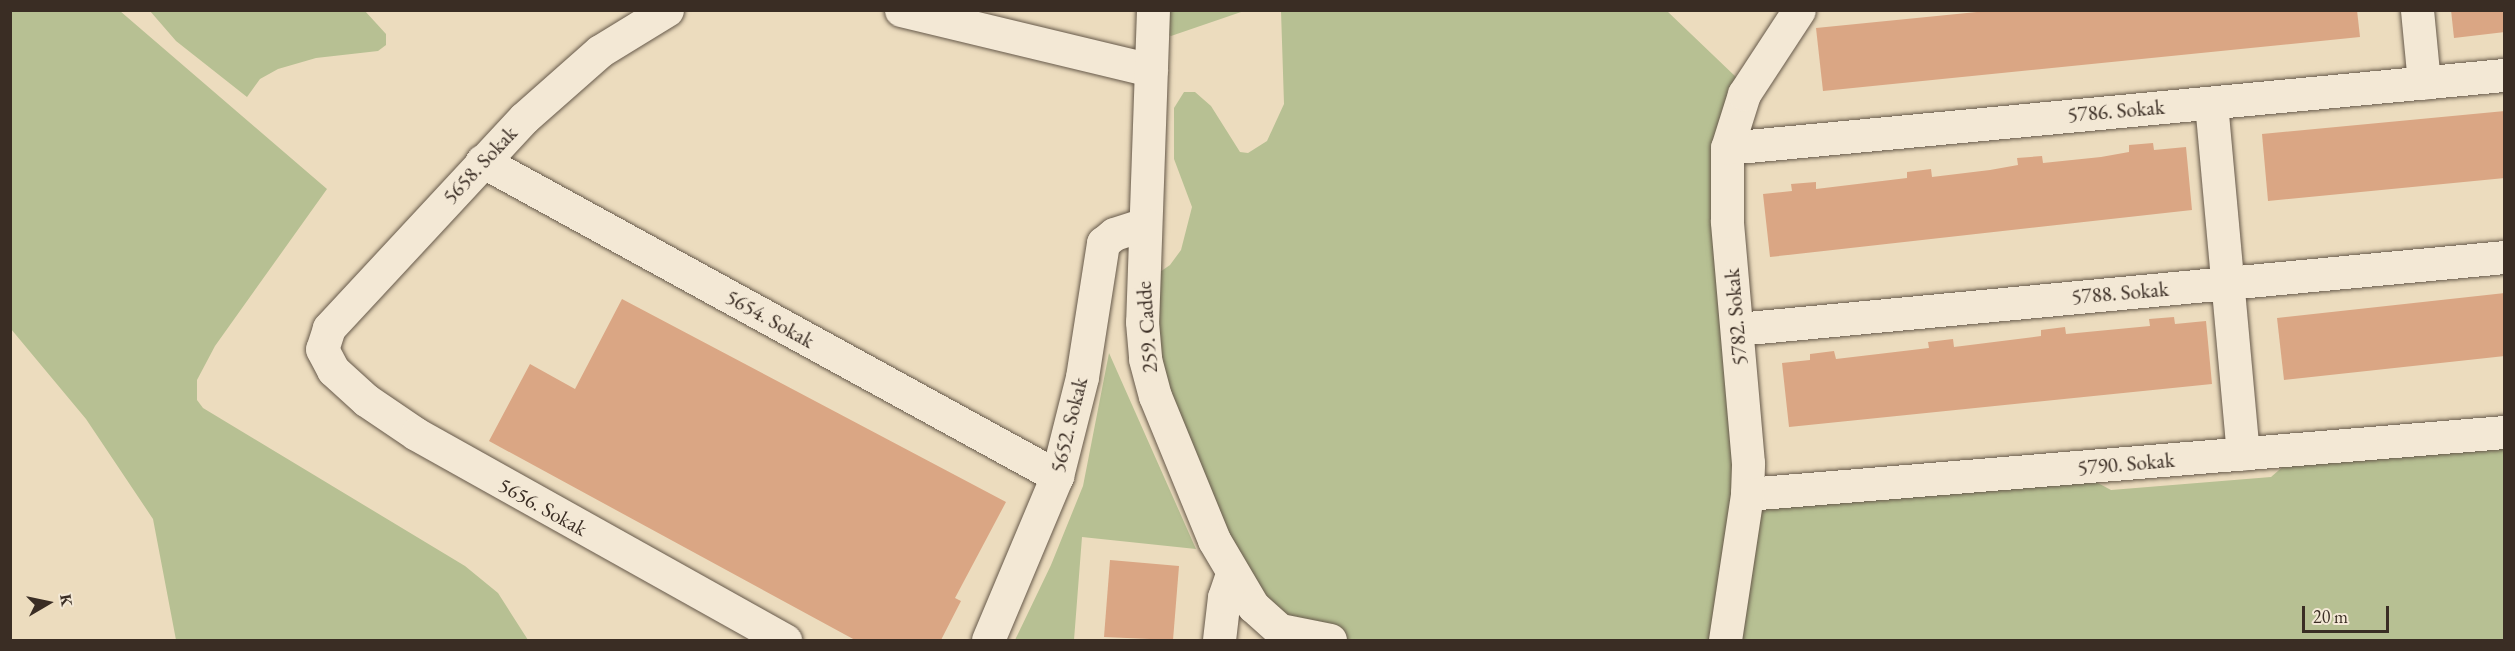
<!DOCTYPE html>
<html>
<head>
<meta charset="utf-8">
<style>
	body { margin:0 }
	#map { position:relative; width:2515px; height:651px; overflow:hidden; background:#ecdcbe; font-family:"EB Garamond",serif }
	div>[style] { position:absolute }
	.green>* { inset:0; background:#b7c093 }
	.building>* { inset:0; background:#daa684 }
	.roads { filter:drop-shadow(0 0 2px #66594a) drop-shadow(0 0 2px #66594a) }
	.minor>* { height:33px; margin:-16.5px; padding:0 16.5px; transform-origin:16.5px; border-radius:16.5px; background:#f3e8d5 }
	span { translate:-50% -50%; white-space:nowrap; text-align:center; line-height:1.15; -webkit-text-stroke:4.5px #f3e8d5; paint-order:stroke }
	.street-label { font-size:21px; color:#3a2d24 }
	.frame { position:absolute; inset:0; border:12px solid #3a2d24; pointer-events:none }
	.north { position:absolute; left:18px; top:573px; width:60px; height:60px; -webkit-text-stroke:4px #f3e8d5; paint-order:stroke; rotate:81deg; font-size:16px; font-weight:700; line-height:24px; text-align:center; color:#3a2d24 }
	.north::after { content:''; display:block; margin:auto; width:21px; height:27px; background:#3a2d24; clip-path:polygon(50% 0,100% 100%,50% 72%,0 100%) }
	.scale { position:absolute; left:2302px; top:606px; width:87px; height:27px; box-sizing:border-box; border:3px solid #3a2d24; border-top:0; padding-left:8px; font-size:18px; line-height:21px; white-space:nowrap; color:#3a2d24; -webkit-text-stroke:4px #f3e8d5; paint-order:stroke }
</style>
</head>
<body>
<div id="map">
	<div class="green">
		<div style="clip-path:polygon(10px 11px,120px 11px,327px 189px,215px 346px,197px 380px,197px 400px,203px 408px,465px 566px,498px 593px,528px 640px,176px 640px,153px 519px,86px 419px,11px 329px)"></div>
		<div style="clip-path:polygon(150px 11px,365px 11px,386px 34px,386px 45px,378px 51px,316px 58px,278px 69px,260px 79px,247px 97px,176px 41px)"></div>
		<div style="clip-path:polygon(1153px 11px,1244px 11px,1171px 36px,1163px 33px)"></div>
		<div style="clip-path:polygon(1281px 11px,1667px 11px,1737px 78px,1734px 115px,1747px 494px,2070px 468px,2111px 490px,2271px 477px,2303px 449px,2504px 432px,2504px 640px,1330px 640px,1280px 630px,1155px 396px,1157px 274px,1170px 265px,1181px 250px,1192px 207px,1174px 159px,1174px 108px,1184px 92px,1195px 92px,1211px 106px,1240px 152px,1248px 153px,1267px 141px,1284px 104px)"></div>
		<div style="clip-path:polygon(1109px 353px,1196px 549px,1082px 537px,1074px 640px,1015px 640px,1051px 565px,1083px 486px)"></div>
	</div>
	<div class="building">
		<div style="clip-path:polygon(1997px 10px,2357px 10px,2360px 37px,1823px 91px,1816px 28px)"></div>
		<div style="clip-path:polygon(2451px 10px,2505px 10px,2505px 32px,2454px 38px)"></div>
		<div style="clip-path:polygon(2505px 111px,2505px 178px,2268px 201px,2262px 134px)"></div>
		<div style="clip-path:polygon(2153px 143px,2154px 150px,2186px 147px,2192px 210px,1770px 257px,1763px 194px,1792px 191px,1791px 184px,1816px 182px,1816px 189px,1907px 178px,1907px 172px,1931px 169px,1932px 177px,1990px 170px,2018px 165px,2017px 158px,2042px 156px,2043px 163px,2101px 157px,2129px 152px,2129px 145px)"></div>
		<div style="clip-path:polygon(2505px 293px,2505px 356px,2284px 380px,2277px 318px)"></div>
		<div style="clip-path:polygon(622px 299px,1006px 502px,955px 598px,961px 601px,941px 640px,855px 640px,489px 441px,530px 364px,575px 389px)"></div>
		<div style="clip-path:polygon(2174px 317px,2175px 324px,2206px 321px,2212px 384px,1789px 427px,1782px 363px,1810px 360px,1810px 354px,1834px 351px,1836px 359px,1929px 348px,1928px 342px,1953px 339px,1954px 347px,2041px 336px,2041px 330px,2065px 327px,2066px 334px,2150px 326px,2149px 319px)"></div>
		<div style="clip-path:polygon(1110px 560px,1179px 566px,1173px 640px,1104px 637px)"></div>
	</div>
	<div class="roads">
		<div class="minor">
			<div style="left:667px;top:10px;width:79px;rotate:148.5deg"></div>
			<div style="left:600px;top:51px;width:101px;rotate:138.6deg"></div>
			<div style="left:524px;top:118px;width:287px;rotate:132.9deg"></div>
			<div style="left:329px;top:328px;width:22px;rotate:108deg"></div>
			<div style="left:322px;top:349px;width:24px;rotate:62deg"></div>
			<div style="left:333px;top:370px;width:45px;rotate:42.3deg"></div>
			<div style="left:366px;top:400px;width:60px;rotate:34.2deg"></div>
			<div style="left:416px;top:434px;width:423px;rotate:29.2deg"></div>
			<div style="left:901px;top:10px;width:257px;rotate:13.5deg"></div>
			<div style="left:1153px;top:10px;width:312px;rotate:92deg"></div>
			<div style="left:1142px;top:322px;width:37px;rotate:85deg"></div>
			<div style="left:1145px;top:359px;width:38px;rotate:75deg"></div>
			<div style="left:1155px;top:396px;width:156px;rotate:67.7deg"></div>
			<div style="left:1214px;top:540px;width:77px;rotate:59.4deg"></div>
			<div style="left:1253px;top:606px;width:36px;rotate:42deg"></div>
			<div style="left:1280px;top:630px;width:51px;rotate:11.3deg"></div>
			<div style="left:2417px;top:10px;width:73px;rotate:84.5deg"></div>
			<div style="left:2211px;top:103px;width:352px;rotate:84.8deg"></div>
			<div style="left:1727px;top:148px;width:780px;rotate:-5.37deg"></div>
			<div style="left:482px;top:161px;width:656px;rotate:28.72deg"></div>
			<div style="left:1737px;top:329px;width:770px;rotate:-5.36deg"></div>
			<div style="left:1747px;top:494px;width:760px;rotate:-4.68deg"></div>
			<div style="left:988px;top:640px;width:178px;rotate:-67.2deg"></div>
			<div style="left:1057px;top:476px;width:102px;rotate:-75.8deg"></div>
			<div style="left:1082px;top:377px;width:136px;rotate:-81.1deg"></div>
			<div style="left:1103px;top:243px;width:14px;rotate:-39deg"></div>
			<div style="left:1114px;top:234px;width:32px;rotate:-18deg"></div>
			<div style="left:1219px;top:640px;width:43px;rotate:-83.4deg"></div>
			<div style="left:1224px;top:597px;width:24px;rotate:-71deg"></div>
			<div style="left:1725px;top:640px;width:148px;rotate:-81.4deg"></div>
			<div style="left:1747px;top:494px;width:31px;rotate:-88deg"></div>
			<div style="left:1748px;top:463px;width:243px;rotate:-95deg"></div>
			<div style="left:1727px;top:221px;width:73px;rotate:-90deg"></div>
			<div style="left:1727px;top:148px;width:57px;rotate:-72.5deg"></div>
			<div style="left:1744px;top:94px;width:100px;rotate:-56.8deg"></div>
		</div>
	</div>
	<div class="street-label">
		<span style="left:2116px;top:111px;rotate:-5deg">5786. Sokak</span>
		<span style="left:480px;top:165px;rotate:-47deg">5658. Sokak</span>
		<span style="left:2120px;top:293px;rotate:-5deg">5788. Sokak</span>
		<span style="left:1736px;top:317px;rotate:-95deg">5782. Sokak</span>
		<span style="left:770px;top:319px;rotate:29deg">5654. Sokak</span>
		<span style="left:1147px;top:327px;rotate:-94deg">259. Cadde</span>
		<span style="left:1069px;top:425px;rotate:-76deg">5652. Sokak</span>
		<span style="left:2126px;top:464px;rotate:-5deg">5790. Sokak</span>
		<span style="left:543px;top:507px;rotate:29deg">5656. Sokak</span>
	</div>
	<div class="frame"></div>
	<div class="north">K</div>
	<div class="scale">20 m</div>
</div>
</body>
</html>
